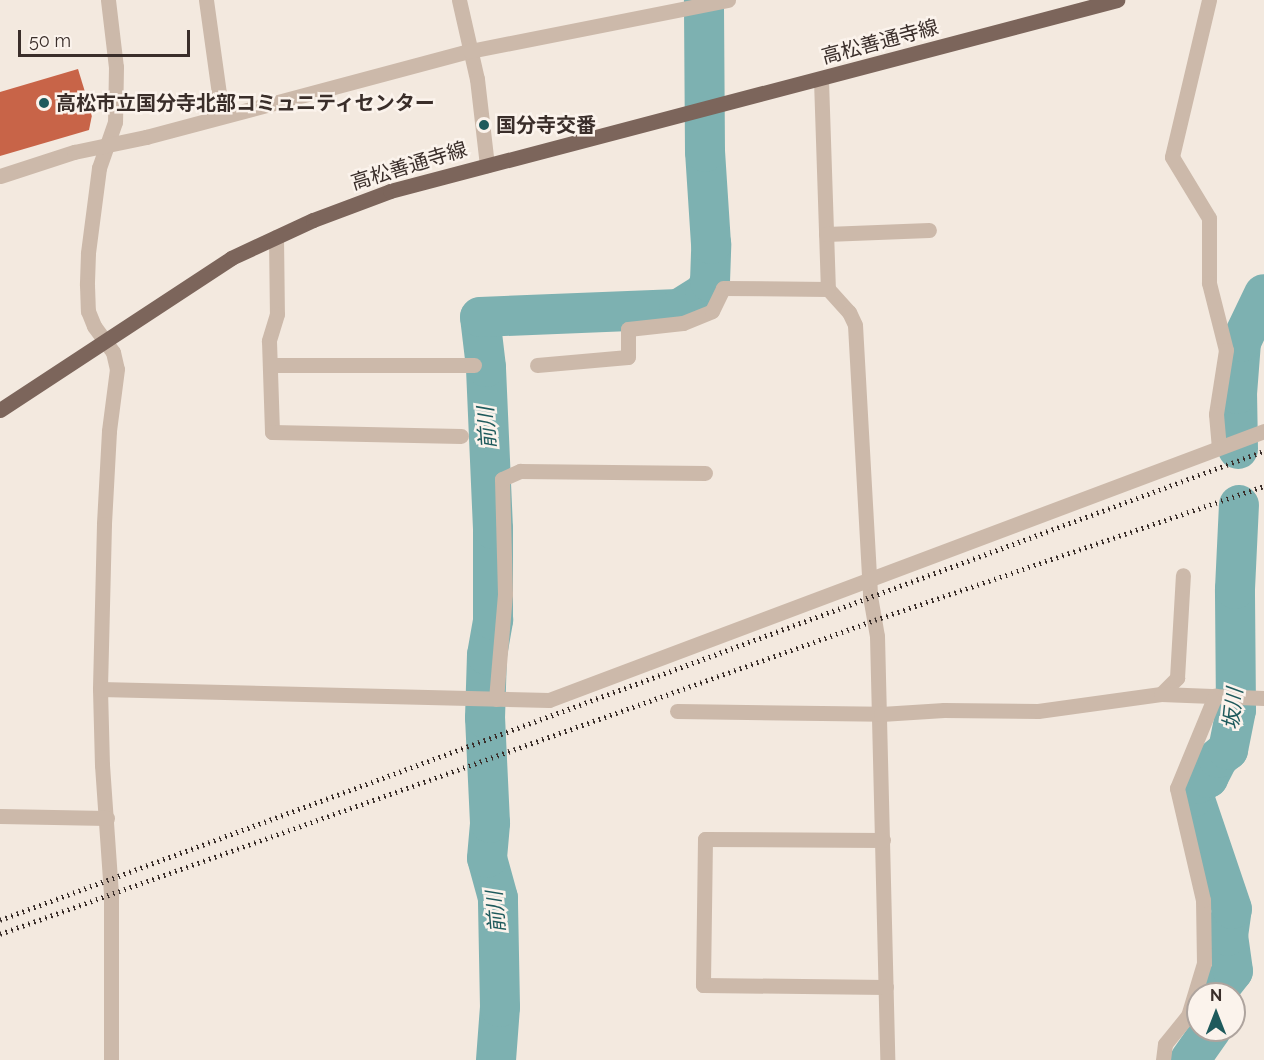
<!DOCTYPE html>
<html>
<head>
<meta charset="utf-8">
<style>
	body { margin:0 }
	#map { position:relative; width:1264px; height:1060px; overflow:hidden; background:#f3e9df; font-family:Raleway,"Noto Sans JP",sans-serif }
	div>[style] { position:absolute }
	.river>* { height:40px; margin:-20px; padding:0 20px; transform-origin:20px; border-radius:20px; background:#7db1b1 }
	.building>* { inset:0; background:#c86448 }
	.minor>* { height:15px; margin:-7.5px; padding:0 7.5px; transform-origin:7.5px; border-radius:7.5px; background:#ccb9aa }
	.major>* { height:15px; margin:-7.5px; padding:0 7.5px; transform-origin:7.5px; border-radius:7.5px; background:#7c655b }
	.rail>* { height:4.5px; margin-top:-2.25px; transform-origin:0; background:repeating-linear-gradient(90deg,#3a2e2a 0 1.5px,transparent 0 6px) }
	.dots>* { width:16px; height:16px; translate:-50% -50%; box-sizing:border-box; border:3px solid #fbf3ec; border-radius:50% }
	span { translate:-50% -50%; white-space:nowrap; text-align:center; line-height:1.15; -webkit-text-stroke:5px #fbf3ec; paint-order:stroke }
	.street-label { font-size:20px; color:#3a2e2a }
	.poi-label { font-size:20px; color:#3a2e2a; font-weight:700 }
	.left { translate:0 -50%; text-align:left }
	.water-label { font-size:21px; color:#1e5a5c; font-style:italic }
	.north { position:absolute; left:1186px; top:982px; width:60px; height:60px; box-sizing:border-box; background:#fbf3ec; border:2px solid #aea49e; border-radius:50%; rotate:0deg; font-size:16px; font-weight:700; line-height:24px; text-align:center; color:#3a2e2a }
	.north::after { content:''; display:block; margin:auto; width:21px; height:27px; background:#1e5a5c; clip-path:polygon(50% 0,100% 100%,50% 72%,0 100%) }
	.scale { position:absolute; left:18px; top:30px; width:172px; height:27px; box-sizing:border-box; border:3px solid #3a2e2a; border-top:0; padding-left:8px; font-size:18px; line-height:21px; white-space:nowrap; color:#3a2e2a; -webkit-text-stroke:4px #fbf3ec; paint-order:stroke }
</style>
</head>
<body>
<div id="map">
	<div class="river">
		<div style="left:1238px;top:449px;width:55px;rotate:-91deg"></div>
		<div style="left:1237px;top:394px;width:52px;rotate:-85.6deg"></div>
		<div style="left:1241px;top:342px;width:53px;rotate:-64.4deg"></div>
		<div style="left:1215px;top:994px;width:29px;rotate:-52deg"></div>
		<div style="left:1233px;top:971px;width:35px;rotate:-98deg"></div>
		<div style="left:1228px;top:936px;width:27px;rotate:-82deg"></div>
		<div style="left:1232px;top:909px;width:118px;rotate:-108.7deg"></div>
		<div style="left:1194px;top:797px;width:13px;rotate:-77deg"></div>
		<div style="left:1197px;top:784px;width:13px;rotate:-29deg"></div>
		<div style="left:1208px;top:778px;width:22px;rotate:-63deg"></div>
		<div style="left:1218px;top:758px;width:13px;rotate:-39deg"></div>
		<div style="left:1228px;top:750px;width:41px;rotate:-78.7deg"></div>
		<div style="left:1236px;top:710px;width:121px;rotate:-90.5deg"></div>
		<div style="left:1235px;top:589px;width:84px;rotate:-87.3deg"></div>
		<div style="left:496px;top:1060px;width:53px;rotate:-85.7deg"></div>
		<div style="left:500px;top:1007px;width:109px;rotate:-91.1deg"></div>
		<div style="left:498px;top:898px;width:41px;rotate:-105.4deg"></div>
		<div style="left:487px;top:858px;width:35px;rotate:-85deg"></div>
		<div style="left:490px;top:823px;width:105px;rotate:-92.7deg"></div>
		<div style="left:485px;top:718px;width:63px;rotate:-88.2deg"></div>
		<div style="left:487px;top:655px;width:36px;rotate:-80deg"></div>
		<div style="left:493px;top:620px;width:91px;rotate:-90deg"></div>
		<div style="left:493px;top:529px;width:162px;rotate:-92.5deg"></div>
		<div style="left:486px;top:367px;width:50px;rotate:-96.8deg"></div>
		<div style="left:480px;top:317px;width:199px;rotate:-2.3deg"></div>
		<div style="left:679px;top:309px;width:31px;rotate:-32deg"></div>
		<div style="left:705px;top:293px;width:12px;rotate:-66deg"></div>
		<div style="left:710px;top:282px;width:38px;rotate:-88deg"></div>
		<div style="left:711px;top:244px;width:92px;rotate:-93.7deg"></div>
		<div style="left:705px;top:152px;width:152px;rotate:-90.4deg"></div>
		<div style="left:1190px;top:1060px;width:37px;rotate:-55deg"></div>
	</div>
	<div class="building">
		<div style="clip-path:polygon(78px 69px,92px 115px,89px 130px,0 156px,0 92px)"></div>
	</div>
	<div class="minor">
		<div style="left:108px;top:0;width:67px;rotate:83.2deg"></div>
		<div style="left:116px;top:67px;width:55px;rotate:91deg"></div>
		<div style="left:115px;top:122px;width:49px;rotate:109.2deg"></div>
		<div style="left:99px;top:168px;width:86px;rotate:97.4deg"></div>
		<div style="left:88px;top:253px;width:32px;rotate:92deg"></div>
		<div style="left:87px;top:285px;width:26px;rotate:88deg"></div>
		<div style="left:88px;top:311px;width:16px;rotate:68deg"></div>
		<div style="left:94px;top:326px;width:32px;rotate:54deg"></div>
		<div style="left:113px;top:352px;width:17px;rotate:77deg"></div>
		<div style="left:117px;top:369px;width:63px;rotate:97.4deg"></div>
		<div style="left:109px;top:431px;width:93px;rotate:93.1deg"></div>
		<div style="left:104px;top:524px;width:165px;rotate:91.4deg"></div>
		<div style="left:100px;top:689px;width:76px;rotate:88.5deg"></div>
		<div style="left:102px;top:765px;width:130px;rotate:86deg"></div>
		<div style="left:111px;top:895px;width:165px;rotate:90deg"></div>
		<div style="left:206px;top:0;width:116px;rotate:82.1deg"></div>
		<div style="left:459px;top:0;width:81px;rotate:77.2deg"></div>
		<div style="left:477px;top:79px;width:87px;rotate:83.4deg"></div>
		<div style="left:1209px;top:0;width:161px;rotate:103.3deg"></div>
		<div style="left:1172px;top:157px;width:71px;rotate:58.8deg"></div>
		<div style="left:1209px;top:218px;width:65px;rotate:90deg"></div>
		<div style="left:1209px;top:283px;width:69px;rotate:75.8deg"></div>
		<div style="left:1226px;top:350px;width:65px;rotate:98.9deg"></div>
		<div style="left:1216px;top:414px;width:33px;rotate:85deg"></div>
		<div style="left:821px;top:80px;width:209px;rotate:88.1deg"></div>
		<div style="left:828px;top:289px;width:31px;rotate:48deg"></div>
		<div style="left:849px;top:312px;width:14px;rotate:65deg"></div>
		<div style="left:855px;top:325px;width:271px;rotate:86.8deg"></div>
		<div style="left:870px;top:596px;width:41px;rotate:80.1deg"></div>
		<div style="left:877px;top:636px;width:424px;rotate:88.6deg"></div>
		<div style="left:0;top:176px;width:78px;rotate:-18deg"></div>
		<div style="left:74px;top:152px;width:74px;rotate:-11.8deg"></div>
		<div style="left:146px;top:137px;width:335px;rotate:-14.9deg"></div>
		<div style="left:470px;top:51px;width:263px;rotate:-11.2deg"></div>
		<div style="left:826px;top:234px;width:103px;rotate:-2.2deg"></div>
		<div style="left:276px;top:237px;width:77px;rotate:89.3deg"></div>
		<div style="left:277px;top:314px;width:28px;rotate:107deg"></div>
		<div style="left:269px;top:341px;width:91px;rotate:88.1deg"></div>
		<div style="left:272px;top:432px;width:189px;rotate:1.2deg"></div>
		<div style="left:270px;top:365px;width:204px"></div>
		<div style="left:537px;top:365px;width:91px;rotate:-5deg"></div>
		<div style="left:628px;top:357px;width:28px;rotate:-90deg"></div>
		<div style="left:628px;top:329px;width:55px;rotate:-6.2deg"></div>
		<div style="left:683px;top:323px;width:31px;rotate:-22deg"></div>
		<div style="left:712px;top:311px;width:25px;rotate:-64deg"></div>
		<div style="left:723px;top:288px;width:105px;rotate:0.5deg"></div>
		<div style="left:100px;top:689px;width:449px;rotate:1.4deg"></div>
		<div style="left:549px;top:700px;width:764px;rotate:-20.62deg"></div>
		<div style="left:1161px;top:694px;width:23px;rotate:-45deg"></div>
		<div style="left:1177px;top:678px;width:103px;rotate:-86.7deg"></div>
		<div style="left:496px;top:699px;width:105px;rotate:-85.1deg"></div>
		<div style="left:505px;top:594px;width:115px;rotate:-91.5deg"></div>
		<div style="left:502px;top:479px;width:20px;rotate:-24deg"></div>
		<div style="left:520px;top:471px;width:185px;rotate:0.6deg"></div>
		<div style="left:677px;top:711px;width:204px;rotate:0.8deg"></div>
		<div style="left:881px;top:714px;width:63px;rotate:-3.6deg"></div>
		<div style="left:944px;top:710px;width:94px;rotate:0.6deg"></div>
		<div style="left:1038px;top:711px;width:124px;rotate:-7.9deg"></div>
		<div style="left:1161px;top:694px;width:103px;rotate:2.2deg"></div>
		<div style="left:0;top:816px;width:107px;rotate:1.1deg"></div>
		<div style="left:883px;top:840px;width:178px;rotate:-179.7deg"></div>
		<div style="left:705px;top:839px;width:146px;rotate:90.8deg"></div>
		<div style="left:703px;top:985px;width:183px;rotate:0.6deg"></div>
		<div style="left:1163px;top:1060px;width:16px;rotate:-83deg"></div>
		<div style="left:1165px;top:1044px;width:36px;rotate:-51deg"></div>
		<div style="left:1188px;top:1016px;width:55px;rotate:-73.2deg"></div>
		<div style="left:1204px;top:963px;width:63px;rotate:-90.9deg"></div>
		<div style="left:1203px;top:900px;width:115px;rotate:-103.1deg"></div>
		<div style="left:1177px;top:788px;width:100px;rotate:-67.6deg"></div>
	</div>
	<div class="major">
		<div style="left:0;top:410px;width:277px;rotate:-33.3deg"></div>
		<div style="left:231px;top:258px;width:90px;rotate:-24.9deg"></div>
		<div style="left:313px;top:220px;width:82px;rotate:-20.6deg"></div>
		<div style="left:390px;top:191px;width:752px;rotate:-14.72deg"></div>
	</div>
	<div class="rail">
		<div style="left:0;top:920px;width:1348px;rotate:-20.36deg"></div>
		<div style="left:0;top:934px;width:930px;rotate:-19.74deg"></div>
		<div style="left:875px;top:620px;width:411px;rotate:-19deg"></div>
	</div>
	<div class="dots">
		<div style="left:44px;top:103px;background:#1e5a5c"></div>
		<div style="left:484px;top:125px;background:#1e5a5c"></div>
	</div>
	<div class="street-label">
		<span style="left:880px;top:42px;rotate:-15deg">高松善通寺線</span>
		<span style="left:409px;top:166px;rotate:-17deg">高松善通寺線</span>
	</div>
	<div class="poi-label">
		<span class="left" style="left:56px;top:103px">高松市立国分寺北部コミュニティセンター</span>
		<span class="left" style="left:496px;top:125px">国分寺交番</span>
	</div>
	<div class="water-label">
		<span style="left:487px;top:428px;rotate:-94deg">前川</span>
		<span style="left:1233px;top:709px;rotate:-84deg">坂川</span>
		<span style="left:496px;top:912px;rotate:-95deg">前川</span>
	</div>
	<div class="north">N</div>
	<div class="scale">50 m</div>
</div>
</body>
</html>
